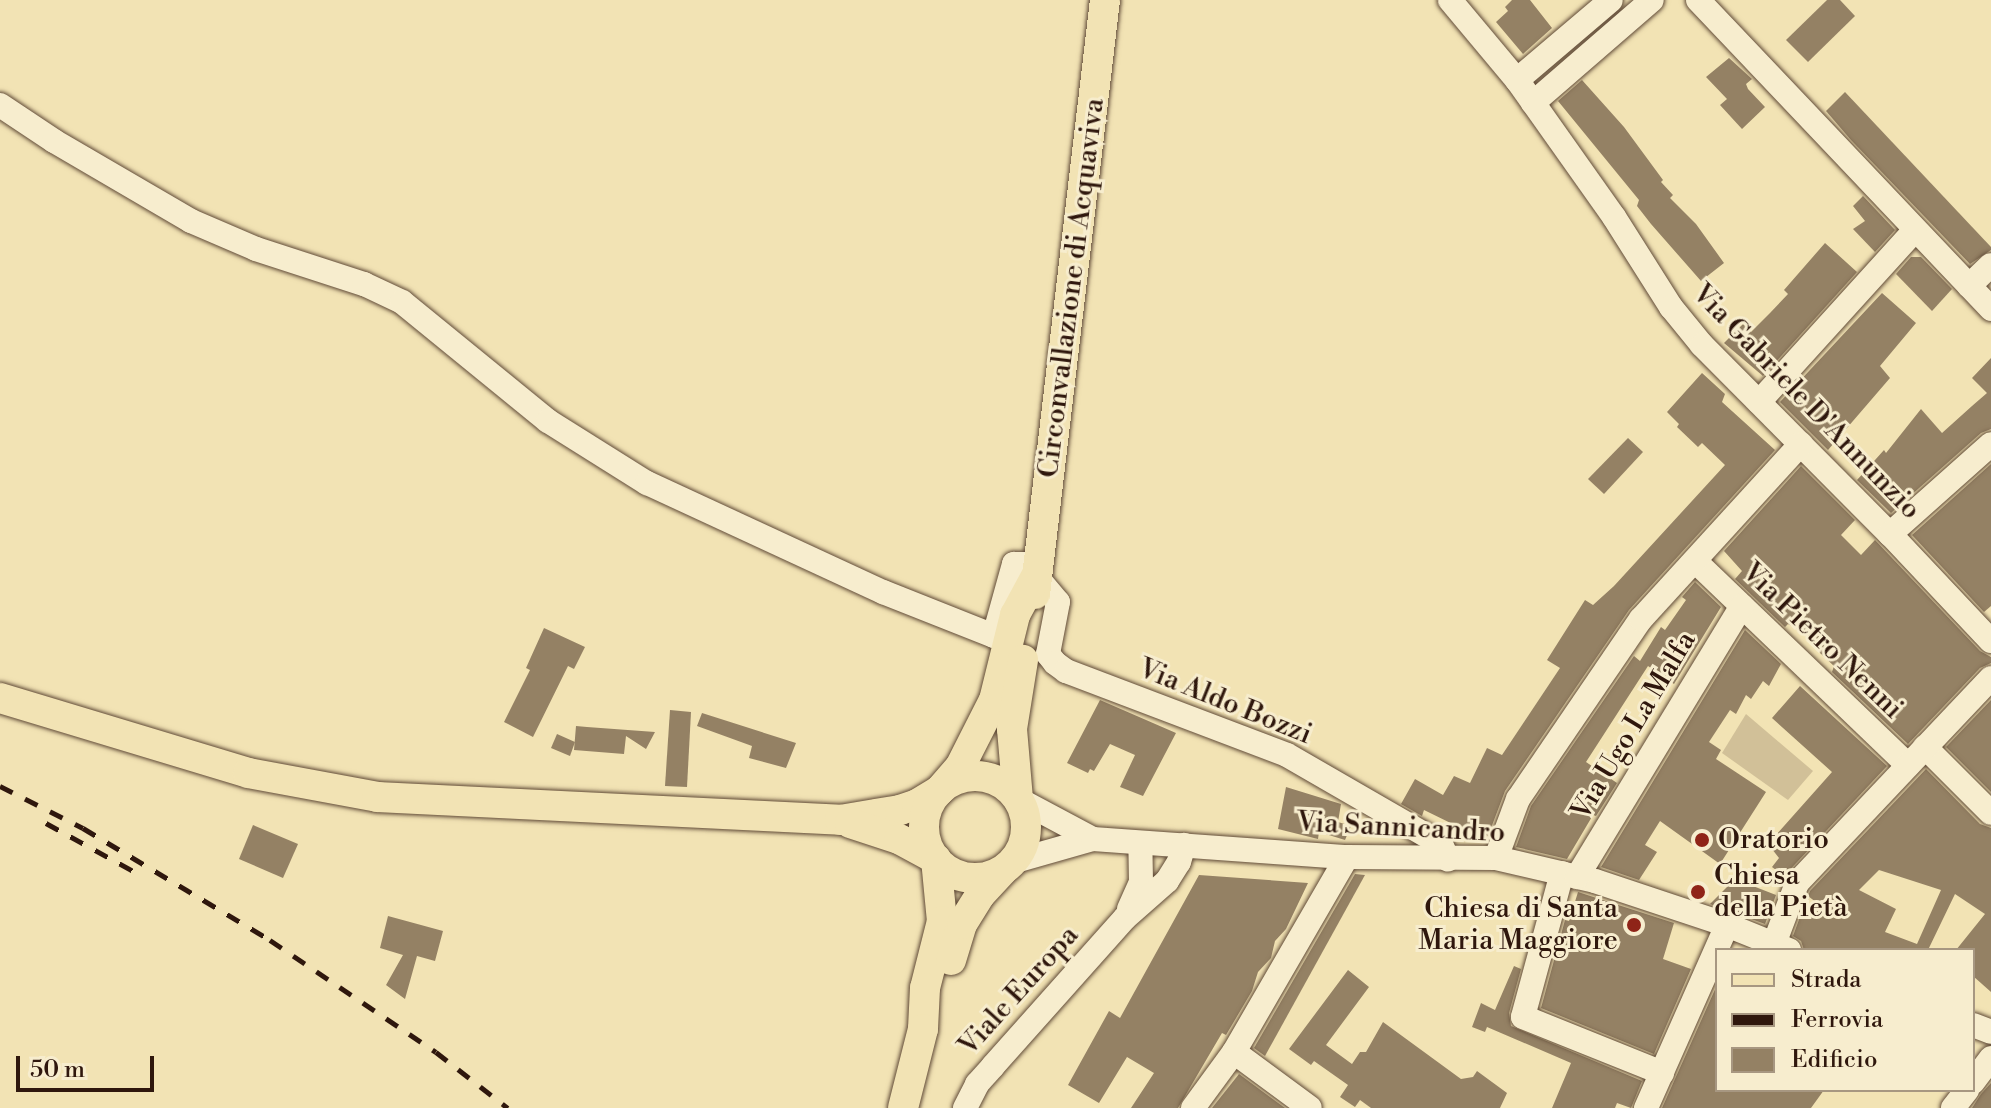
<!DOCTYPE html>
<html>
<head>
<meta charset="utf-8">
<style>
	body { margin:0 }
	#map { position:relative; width:1991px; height:1108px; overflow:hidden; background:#f2e3b4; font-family:"Libre Bodoni",serif }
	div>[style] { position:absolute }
	.green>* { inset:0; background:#d1c098 }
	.building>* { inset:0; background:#948164 }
	.roads { filter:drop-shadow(0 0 2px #604a37) drop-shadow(0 0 2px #604a37) }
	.minor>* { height:24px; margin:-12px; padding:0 12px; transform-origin:12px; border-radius:12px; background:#f7edce }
	.major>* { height:30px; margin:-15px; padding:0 15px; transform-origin:15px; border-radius:15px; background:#f2e3b4 }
	.major>.ring { margin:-15px; padding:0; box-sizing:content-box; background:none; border:30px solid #f2e3b4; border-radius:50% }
	.rail>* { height:5px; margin-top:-2.5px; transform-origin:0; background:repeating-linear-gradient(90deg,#2f170d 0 14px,transparent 0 28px) }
	.dots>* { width:22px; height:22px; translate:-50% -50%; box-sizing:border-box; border:4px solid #f7edce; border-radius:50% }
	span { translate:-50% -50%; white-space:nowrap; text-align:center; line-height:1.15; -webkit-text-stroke:6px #f7edce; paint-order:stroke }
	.street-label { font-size:28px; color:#2f170d }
	.poi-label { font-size:28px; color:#2f170d }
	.left { translate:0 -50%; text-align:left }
	.right { translate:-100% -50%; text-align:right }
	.legend { position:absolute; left:1715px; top:948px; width:260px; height:144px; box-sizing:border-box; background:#f7edce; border:2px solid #a79781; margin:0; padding:10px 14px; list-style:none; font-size:24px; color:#2f170d }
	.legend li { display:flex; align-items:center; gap:16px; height:40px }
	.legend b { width:40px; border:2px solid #a79781 }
	.scale { position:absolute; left:16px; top:1056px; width:138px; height:36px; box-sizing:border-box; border:4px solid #2f170d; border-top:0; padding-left:10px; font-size:24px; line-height:28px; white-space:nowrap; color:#2f170d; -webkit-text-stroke:6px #f7edce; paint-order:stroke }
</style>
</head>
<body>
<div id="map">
	<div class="green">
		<div style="clip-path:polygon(1746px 714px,1813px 771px,1788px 800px,1722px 753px)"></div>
	</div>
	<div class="building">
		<div style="clip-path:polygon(1512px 0,1530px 0,1552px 28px,1523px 54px,1496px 22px,1508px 11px,1505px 7px)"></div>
		<div style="clip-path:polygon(1827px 0,1840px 0,1855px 16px,1808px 62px,1786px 40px)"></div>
		<div style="clip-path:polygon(1729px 58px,1752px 79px,1746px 84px,1748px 89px,1765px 107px,1742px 129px,1720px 105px,1727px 99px,1706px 77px)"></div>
		<div style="clip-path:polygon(1582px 80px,1624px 127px,1663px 180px,1661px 182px,1673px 195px,1670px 198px,1696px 224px,1724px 263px,1701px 281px,1651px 224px,1637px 206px,1639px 200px,1558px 101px)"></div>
		<div style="clip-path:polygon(1845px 92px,1991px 247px,1991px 250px,1970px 264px,1851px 140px,1826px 111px)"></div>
		<div style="clip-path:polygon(1863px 196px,1895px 230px,1875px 252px,1853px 229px,1865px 221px,1853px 206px)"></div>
		<div style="clip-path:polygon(1825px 243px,1857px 272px,1763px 376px,1724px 343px,1743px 324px,1751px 332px,1770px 313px,1788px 294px,1784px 290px)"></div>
		<div style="clip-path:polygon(1911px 257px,1921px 257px,1952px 289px,1932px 311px,1896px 274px)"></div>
		<div style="clip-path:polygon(1882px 293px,1916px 323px,1880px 366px,1890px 378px,1828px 450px,1780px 402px)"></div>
		<div style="clip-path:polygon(1991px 358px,1991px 429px,1981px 433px,1891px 513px,1857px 480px,1884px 450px,1886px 453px,1921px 409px,1942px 433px,1972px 406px,1987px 393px,1972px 378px)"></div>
		<div style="clip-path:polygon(1702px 373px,1725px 394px,1722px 402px,1775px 450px,1629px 610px,1505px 791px,1488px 836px,1473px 828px,1471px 833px,1424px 810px,1422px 816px,1401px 804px,1415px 779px,1443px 795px,1454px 776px,1470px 783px,1487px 748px,1502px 755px,1560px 668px,1547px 660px,1585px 600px,1593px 605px,1614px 586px,1725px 465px,1702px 443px,1698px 447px,1677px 427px,1679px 424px,1667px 412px)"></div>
		<div style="clip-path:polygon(1628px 438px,1643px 452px,1604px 494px,1588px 479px)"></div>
		<div style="clip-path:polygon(1991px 464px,1991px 606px,1984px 612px,1912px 535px)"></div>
		<div style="clip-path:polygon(1801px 466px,1855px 520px,1841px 535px,1861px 555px,1875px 540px,1980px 651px,1991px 657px,1991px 663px,1980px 668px,1908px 744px,1832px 672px,1834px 666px,1820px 653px,1808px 635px,1788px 624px,1785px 627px,1735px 579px,1742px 571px,1724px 551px)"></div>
		<div style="clip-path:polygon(1695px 582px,1721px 607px,1674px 684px,1648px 666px,1586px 762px,1617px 783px,1596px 816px,1593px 815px,1567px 859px,1516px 847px,1531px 806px,1634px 656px,1640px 661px,1661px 627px,1665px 630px,1686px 600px,1682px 597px)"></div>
		<div style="clip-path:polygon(544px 628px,585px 647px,574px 669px,568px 666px,533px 737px,504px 722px,530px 670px,526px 668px)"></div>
		<div style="clip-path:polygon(1745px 630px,1781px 664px,1769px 686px,1763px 681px,1751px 699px,1746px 695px,1736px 714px,1730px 710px,1709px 742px,1721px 750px,1716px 759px,1766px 792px,1720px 864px,1660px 821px,1645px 845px,1657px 852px,1639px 880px,1601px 867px)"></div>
		<div style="clip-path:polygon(1800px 686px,1887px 766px,1784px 876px,1772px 867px,1779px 858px,1768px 844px,1832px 772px,1772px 718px)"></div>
		<div style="clip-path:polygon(1100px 700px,1176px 733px,1143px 796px,1120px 787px,1135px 755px,1110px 744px,1094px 771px,1090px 769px,1088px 773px,1067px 763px)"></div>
		<div style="clip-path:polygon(1991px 700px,1991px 792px,1946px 747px)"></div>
		<div style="clip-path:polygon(670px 710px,691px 712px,687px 787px,665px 786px)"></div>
		<div style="clip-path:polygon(702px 713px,796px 743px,786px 768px,749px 758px,752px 746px,697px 726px)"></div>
		<div style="clip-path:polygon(576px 726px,587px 727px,655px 732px,646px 749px,626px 736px,624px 754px,574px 750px)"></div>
		<div style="clip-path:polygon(557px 734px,575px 742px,570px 756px,551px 748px)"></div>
		<div style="clip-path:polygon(evenodd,1926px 769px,1980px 824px,1991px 828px,1991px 992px,1973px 976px,1973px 950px,1956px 950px,1985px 914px,1955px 894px,1928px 950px,1804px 950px,1801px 941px,1793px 936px,1804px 906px,1838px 919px,1808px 896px,1810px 891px,1926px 769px,1879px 870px,1941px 890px,1917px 944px,1885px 932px,1896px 909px,1859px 890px,1879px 870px)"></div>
		<div style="clip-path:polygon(1286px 787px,1341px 804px,1338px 822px,1351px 826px,1345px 840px,1319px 832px,1318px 839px,1278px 829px)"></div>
		<div style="clip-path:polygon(253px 825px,298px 844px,283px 878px,239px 859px)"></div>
		<div style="clip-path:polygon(1355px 874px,1365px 875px,1265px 1056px,1254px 1048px)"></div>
		<div style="clip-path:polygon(1199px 875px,1308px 883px,1286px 929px,1275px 941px,1271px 958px,1258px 972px,1252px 991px,1226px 1035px,1222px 1033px,1178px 1108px,1131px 1108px,1154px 1073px,1127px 1057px,1099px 1103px,1068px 1085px,1109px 1011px,1120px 1018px)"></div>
		<div style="clip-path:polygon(1735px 879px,1776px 895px,1765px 924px,1710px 904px)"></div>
		<div style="clip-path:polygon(1578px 892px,1674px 923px,1663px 959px,1691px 969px,1654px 1054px,1541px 1008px,1565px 920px,1569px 921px)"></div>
		<div style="clip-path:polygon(388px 916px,443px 931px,435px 961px,417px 956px,405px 999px,386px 985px,403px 955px,380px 948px)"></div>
		<div style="clip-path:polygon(1514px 966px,1521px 969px,1509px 1013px,1511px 1026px,1642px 1081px,1631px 1108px,1617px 1103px,1615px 1108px,1552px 1108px,1571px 1063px,1487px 1027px,1485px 1032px,1472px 1027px,1481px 1003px,1495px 1010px)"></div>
		<div style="clip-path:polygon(1348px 970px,1369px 987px,1326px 1045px,1352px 1064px,1360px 1052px,1366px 1052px,1383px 1022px,1461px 1079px,1473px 1077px,1477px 1071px,1507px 1093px,1500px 1108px,1371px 1108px,1360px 1100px,1355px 1107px,1340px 1097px,1348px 1085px,1314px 1061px,1311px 1065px,1289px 1049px)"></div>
		<div style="clip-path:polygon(1717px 985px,1717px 1090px,1824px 1090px,1811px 1108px,1662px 1108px)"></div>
		<div style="clip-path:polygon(1239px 1074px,1285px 1108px,1212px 1108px)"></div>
		<div style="clip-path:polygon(1991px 1083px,1991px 1108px,1972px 1108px,1981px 1094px)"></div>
	</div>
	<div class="roads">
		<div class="minor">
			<div style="left:1450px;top:0;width:104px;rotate:50.1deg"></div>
			<div style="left:1517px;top:80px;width:168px;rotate:54.7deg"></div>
			<div style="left:1614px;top:217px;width:107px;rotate:57.7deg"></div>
			<div style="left:1671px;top:307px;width:49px;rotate:50.8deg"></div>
			<div style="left:1702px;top:345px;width:267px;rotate:45.2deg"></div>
			<div style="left:1890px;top:534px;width:147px;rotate:46.7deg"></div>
			<div style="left:1698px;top:0;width:426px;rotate:46.5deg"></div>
			<div style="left:1517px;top:80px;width:123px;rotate:-40.4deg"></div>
			<div style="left:1533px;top:103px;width:157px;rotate:-40.9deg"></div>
			<div style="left:0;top:105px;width:65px;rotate:33.7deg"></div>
			<div style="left:54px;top:141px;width:159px;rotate:30.3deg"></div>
			<div style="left:191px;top:221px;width:71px;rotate:23.3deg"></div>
			<div style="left:256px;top:249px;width:114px;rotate:18deg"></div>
			<div style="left:364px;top:284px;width:42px;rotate:25.3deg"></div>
			<div style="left:402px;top:302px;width:188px;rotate:39.2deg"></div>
			<div style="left:548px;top:421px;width:117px;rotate:32.1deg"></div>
			<div style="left:647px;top:483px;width:260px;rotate:24.8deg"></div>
			<div style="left:883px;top:592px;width:119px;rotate:21.6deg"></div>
			<div style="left:994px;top:636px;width:75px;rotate:-74.5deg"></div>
			<div style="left:1014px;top:564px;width:24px"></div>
			<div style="left:1969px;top:286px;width:30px;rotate:-44deg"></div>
			<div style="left:1759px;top:402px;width:232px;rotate:-47.8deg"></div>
			<div style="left:1890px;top:534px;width:135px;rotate:-41.7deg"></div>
			<div style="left:1695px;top:561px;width:295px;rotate:43.8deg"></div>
			<div style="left:1036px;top:576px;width:34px;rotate:50deg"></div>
			<div style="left:1058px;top:602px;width:53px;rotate:100.9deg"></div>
			<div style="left:1048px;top:654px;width:11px;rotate:52deg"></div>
			<div style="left:1055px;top:663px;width:14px;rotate:36deg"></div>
			<div style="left:1066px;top:671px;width:236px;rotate:20.8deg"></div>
			<div style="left:1287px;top:755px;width:178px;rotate:30deg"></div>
			<div style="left:1441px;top:844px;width:17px;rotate:66deg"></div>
			<div style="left:1925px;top:747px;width:93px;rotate:45deg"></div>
			<div style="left:1018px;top:799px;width:85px;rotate:28.1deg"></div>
			<div style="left:1496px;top:858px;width:63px;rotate:-69.6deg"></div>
			<div style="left:1518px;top:799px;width:218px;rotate:-55.7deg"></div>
			<div style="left:1641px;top:619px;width:237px;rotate:-47.6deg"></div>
			<div style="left:1012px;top:862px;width:84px;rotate:-15.9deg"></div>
			<div style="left:1093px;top:839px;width:255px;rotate:4.1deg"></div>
			<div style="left:1347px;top:857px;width:149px;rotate:0.4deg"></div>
			<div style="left:1496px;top:858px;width:102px;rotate:13.1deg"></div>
			<div style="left:1595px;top:881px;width:139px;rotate:18.4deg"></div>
			<div style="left:1727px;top:925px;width:67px;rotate:22deg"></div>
			<div style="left:1562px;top:873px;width:149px;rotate:105.2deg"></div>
			<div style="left:1523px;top:1017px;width:150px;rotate:21.9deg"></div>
			<div style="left:1577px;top:877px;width:317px;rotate:-58.7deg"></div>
			<div style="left:1129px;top:909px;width:30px;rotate:-66deg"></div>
			<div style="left:1141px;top:882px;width:39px;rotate:-91deg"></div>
			<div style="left:1774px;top:944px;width:65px;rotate:-69.3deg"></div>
			<div style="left:1797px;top:883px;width:282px;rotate:-46.6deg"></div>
			<div style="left:1973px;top:1025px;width:19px;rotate:21deg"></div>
			<div style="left:1234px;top:1052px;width:94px;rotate:36.4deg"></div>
			<div style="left:1973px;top:1082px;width:30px;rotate:-53deg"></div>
			<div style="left:965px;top:1108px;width:27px;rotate:-63deg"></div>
			<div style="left:977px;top:1084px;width:24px;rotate:-48deg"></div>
			<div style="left:993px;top:1066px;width:198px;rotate:-48.3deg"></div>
			<div style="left:1125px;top:918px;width:56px;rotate:-41.4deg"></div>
			<div style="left:1167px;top:881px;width:22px;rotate:-58deg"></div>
			<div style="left:1179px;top:862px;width:18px;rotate:-74deg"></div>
			<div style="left:1193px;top:1108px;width:69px;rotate:-53.8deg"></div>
			<div style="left:1234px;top:1052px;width:225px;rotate:-59.9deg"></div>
			<div style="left:1646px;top:1108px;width:200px;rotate:-66.1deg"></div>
			<div style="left:1953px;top:1108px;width:23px;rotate:-52deg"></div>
		</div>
		<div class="major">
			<div style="left:1035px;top:594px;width:598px;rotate:-83.28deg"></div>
			<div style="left:0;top:698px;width:259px;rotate:16.8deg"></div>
			<div style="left:248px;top:773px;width:131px;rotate:10.5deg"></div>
			<div style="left:377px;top:797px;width:464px;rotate:2.8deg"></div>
			<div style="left:840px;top:820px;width:61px;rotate:-9.5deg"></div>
			<div style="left:900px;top:810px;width:18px;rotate:-19deg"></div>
			<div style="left:917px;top:804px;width:26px;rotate:-31deg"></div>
			<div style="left:939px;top:791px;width:32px;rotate:-49deg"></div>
			<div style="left:960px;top:767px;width:75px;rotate:-63.1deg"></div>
			<div style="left:994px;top:700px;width:88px;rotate:-76.1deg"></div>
			<div style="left:1015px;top:615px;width:44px;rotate:-61.7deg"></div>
			<div class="ring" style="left:924px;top:776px;width:72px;height:72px"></div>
			<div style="left:1018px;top:799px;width:70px;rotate:-94.9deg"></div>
			<div style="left:1012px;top:729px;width:70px;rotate:-80.9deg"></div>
			<div style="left:850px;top:823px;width:52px;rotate:18.1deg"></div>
			<div style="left:899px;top:839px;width:42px;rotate:28.4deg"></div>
			<div style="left:936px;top:859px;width:62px;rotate:84.5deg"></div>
			<div style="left:942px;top:921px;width:69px;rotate:104.2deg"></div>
			<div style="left:925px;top:988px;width:41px;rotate:92.8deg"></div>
			<div style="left:923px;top:1029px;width:81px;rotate:104.2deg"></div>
			<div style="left:951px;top:960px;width:38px;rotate:-73deg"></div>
			<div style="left:962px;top:924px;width:34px;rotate:-58deg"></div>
			<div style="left:980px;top:895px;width:33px;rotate:-47deg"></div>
		</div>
	</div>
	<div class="rail">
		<div style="left:0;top:786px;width:93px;rotate:26.8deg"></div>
		<div style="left:83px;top:828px;width:218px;rotate:30.9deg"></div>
		<div style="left:270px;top:940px;width:200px;rotate:34deg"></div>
		<div style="left:436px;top:1052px;width:91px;rotate:37.9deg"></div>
		<div style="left:46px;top:823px;width:104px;rotate:28.8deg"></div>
	</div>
	<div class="dots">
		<div style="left:1702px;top:840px;background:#8f2418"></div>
		<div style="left:1698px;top:892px;background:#8f2418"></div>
		<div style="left:1634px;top:925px;background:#8f2418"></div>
	</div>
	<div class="street-label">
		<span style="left:1072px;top:288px;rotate:-83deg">Circonvallazione di Acquaviva</span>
		<span style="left:1806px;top:402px;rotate:46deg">Via Gabriele D'Annunzio</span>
		<span style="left:1822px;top:641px;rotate:44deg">Via Pietro Nenni</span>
		<span style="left:1225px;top:702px;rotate:22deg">Via Aldo Bozzi</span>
		<span style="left:1634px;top:726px;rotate:-59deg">Via Ugo La Malfa</span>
		<span style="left:1401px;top:828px;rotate:3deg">Via Sannicandro</span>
		<span style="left:1019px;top:991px;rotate:-48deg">Viale Europa</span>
	</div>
	<div class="poi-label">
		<span class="left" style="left:1718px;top:840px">Oratorio</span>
		<span class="left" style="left:1714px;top:892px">Chiesa<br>della Pietà</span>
		<span class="right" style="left:1618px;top:925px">Chiesa di Santa<br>Maria Maggiore</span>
	</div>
	<ul class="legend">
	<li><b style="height:10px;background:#f2e3b4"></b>Strada</li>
	<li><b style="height:10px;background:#2f170d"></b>Ferrovia</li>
	<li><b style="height:22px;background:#948164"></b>Edificio</li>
	</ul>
	<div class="scale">50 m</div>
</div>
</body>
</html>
